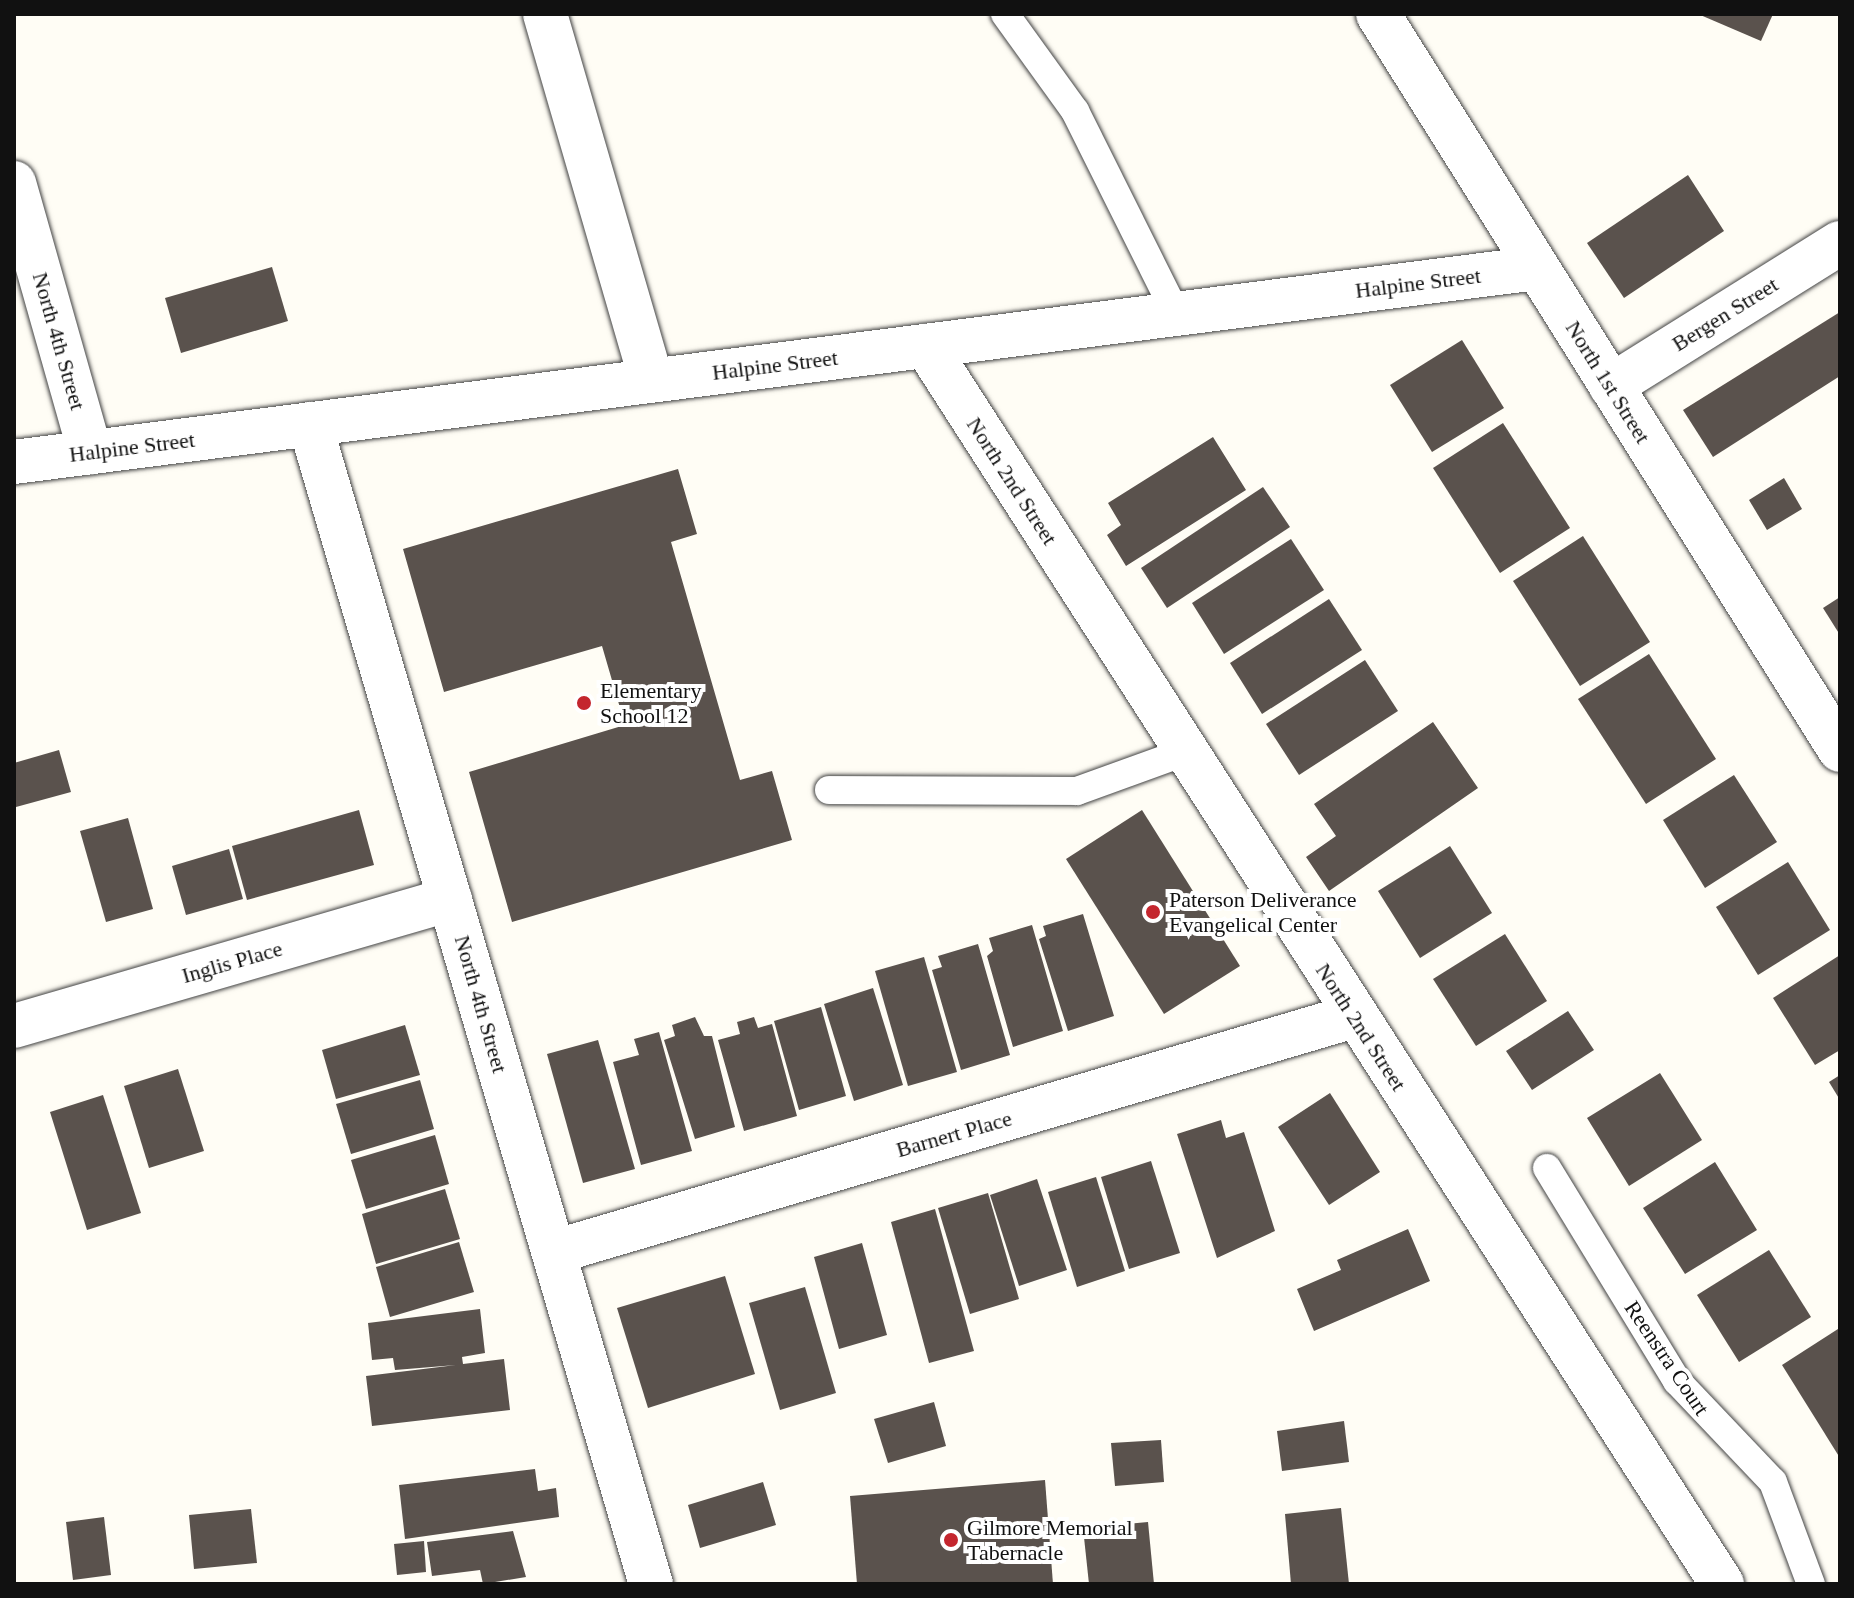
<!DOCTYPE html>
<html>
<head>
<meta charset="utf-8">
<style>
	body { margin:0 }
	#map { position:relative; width:1854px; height:1598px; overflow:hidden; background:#fffdf5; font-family:"Times New Roman",serif }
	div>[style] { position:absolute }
	.building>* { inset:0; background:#5a524d }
	.roads { filter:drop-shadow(0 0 2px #444) drop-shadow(0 0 2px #444) }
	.service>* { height:28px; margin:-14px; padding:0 14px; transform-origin:14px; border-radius:14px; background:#fff }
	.minor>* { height:44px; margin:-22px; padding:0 22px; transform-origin:22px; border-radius:22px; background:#fff }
	.dots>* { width:22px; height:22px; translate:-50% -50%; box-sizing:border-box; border:4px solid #fff; border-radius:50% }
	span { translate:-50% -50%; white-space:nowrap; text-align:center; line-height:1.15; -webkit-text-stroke:8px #fff; paint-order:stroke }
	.street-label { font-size:22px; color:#111 }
	.poi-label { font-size:22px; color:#111 }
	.left { translate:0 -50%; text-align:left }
	.frame { position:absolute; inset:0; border:16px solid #111; pointer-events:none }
</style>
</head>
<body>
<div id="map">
	<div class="building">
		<div style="clip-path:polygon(1698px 14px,1773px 14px,1761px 41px)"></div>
		<div style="clip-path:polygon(1688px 175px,1724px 231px,1624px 298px,1587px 243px)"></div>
		<div style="clip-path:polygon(272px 267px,288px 321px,181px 353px,165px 298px)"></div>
		<div style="clip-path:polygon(1840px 312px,1840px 376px,1713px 457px,1683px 410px)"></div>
		<div style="clip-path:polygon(1462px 340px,1504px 408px,1432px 452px,1390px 385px)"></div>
		<div style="clip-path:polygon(1503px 423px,1570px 528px,1500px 573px,1433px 468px)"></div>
		<div style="clip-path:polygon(1213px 437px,1246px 490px,1126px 566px,1107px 535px,1121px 525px,1108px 503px)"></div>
		<div style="clip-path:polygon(678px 469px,697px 534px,671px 542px,740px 780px,772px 771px,792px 840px,512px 922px,469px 772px,625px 725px,602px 646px,444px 692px,403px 549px)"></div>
		<div style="clip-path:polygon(1784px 478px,1802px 509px,1767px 530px,1749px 500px)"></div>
		<div style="clip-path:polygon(1263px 487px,1290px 527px,1167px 608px,1141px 568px)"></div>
		<div style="clip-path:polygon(1583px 536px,1650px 642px,1580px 686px,1513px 581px)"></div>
		<div style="clip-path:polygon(1291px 539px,1324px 590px,1224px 654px,1192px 603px)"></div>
		<div style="clip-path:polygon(1840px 597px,1840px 635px,1823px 608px)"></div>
		<div style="clip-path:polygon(1329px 599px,1362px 650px,1262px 714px,1230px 663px)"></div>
		<div style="clip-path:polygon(1649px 654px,1716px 759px,1646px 804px,1578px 699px)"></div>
		<div style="clip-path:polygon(1365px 660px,1398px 711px,1299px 775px,1266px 724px)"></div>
		<div style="clip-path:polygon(1433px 722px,1478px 788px,1329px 891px,1306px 857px,1336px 836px,1314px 804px)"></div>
		<div style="clip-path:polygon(59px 750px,71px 792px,16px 807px,14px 763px)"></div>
		<div style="clip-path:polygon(1734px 775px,1777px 842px,1705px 888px,1663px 820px)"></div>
		<div style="clip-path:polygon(359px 810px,374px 865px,247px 900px,232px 846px)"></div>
		<div style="clip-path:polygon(1142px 810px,1240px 966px,1164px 1014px,1066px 859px)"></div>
		<div style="clip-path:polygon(128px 818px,153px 909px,106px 922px,80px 831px)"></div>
		<div style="clip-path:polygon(1450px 846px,1492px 913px,1420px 958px,1378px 891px)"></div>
		<div style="clip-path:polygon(229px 849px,243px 899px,186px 915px,172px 866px)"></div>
		<div style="clip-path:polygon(1788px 862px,1830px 930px,1758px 975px,1716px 907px)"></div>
		<div style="clip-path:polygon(1083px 914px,1114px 1016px,1068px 1031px,1039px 939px,1046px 936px,1043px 926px)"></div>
		<div style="clip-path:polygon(1032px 925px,1063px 1031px,1013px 1047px,987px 956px,993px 951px,989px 938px)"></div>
		<div style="clip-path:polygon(1505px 934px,1547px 1001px,1476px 1046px,1433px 979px)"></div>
		<div style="clip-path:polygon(978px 944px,1010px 1055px,961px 1070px,932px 970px,942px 967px,938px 956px)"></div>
		<div style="clip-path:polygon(1840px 955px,1840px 1050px,1815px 1065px,1773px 998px)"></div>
		<div style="clip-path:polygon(924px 957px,957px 1072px,908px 1086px,875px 971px)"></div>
		<div style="clip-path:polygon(873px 988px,903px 1085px,854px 1101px,824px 1004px)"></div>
		<div style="clip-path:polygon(821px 1007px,846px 1096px,799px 1110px,774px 1021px)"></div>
		<div style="clip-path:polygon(1568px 1011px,1594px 1050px,1532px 1090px,1506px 1051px)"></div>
		<div style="clip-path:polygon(695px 1017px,704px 1036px,712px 1036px,735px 1127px,695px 1139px,664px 1040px,675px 1036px,672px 1025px)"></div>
		<div style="clip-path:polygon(754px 1017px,758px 1028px,772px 1024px,797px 1116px,744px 1131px,718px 1040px,740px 1034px,737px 1022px)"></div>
		<div style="clip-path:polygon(405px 1025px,420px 1075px,336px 1099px,322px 1050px)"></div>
		<div style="clip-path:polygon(659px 1032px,692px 1151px,641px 1165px,613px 1062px,639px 1055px,634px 1039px)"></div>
		<div style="clip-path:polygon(598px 1040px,635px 1169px,583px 1183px,547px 1054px)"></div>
		<div style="clip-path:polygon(178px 1069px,204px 1151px,149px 1168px,124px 1086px)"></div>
		<div style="clip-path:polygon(1660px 1073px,1702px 1140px,1629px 1186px,1587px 1118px)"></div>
		<div style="clip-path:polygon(1840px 1075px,1840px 1100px,1829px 1082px)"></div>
		<div style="clip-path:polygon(420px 1080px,434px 1129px,351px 1154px,336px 1104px)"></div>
		<div style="clip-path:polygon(1330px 1093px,1380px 1172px,1329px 1205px,1278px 1127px)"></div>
		<div style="clip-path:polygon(103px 1095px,141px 1213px,87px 1230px,50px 1112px)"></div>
		<div style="clip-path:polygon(1221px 1120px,1226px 1138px,1244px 1132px,1275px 1231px,1217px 1258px,1177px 1134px)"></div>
		<div style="clip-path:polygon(435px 1135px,449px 1184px,366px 1209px,351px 1160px)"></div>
		<div style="clip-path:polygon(1151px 1161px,1180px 1253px,1129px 1269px,1101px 1177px)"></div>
		<div style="clip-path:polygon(1715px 1162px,1757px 1230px,1685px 1274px,1643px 1208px)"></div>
		<div style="clip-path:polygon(1096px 1177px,1125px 1271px,1077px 1287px,1048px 1192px)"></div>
		<div style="clip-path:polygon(1037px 1179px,1067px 1270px,1019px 1286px,990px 1195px)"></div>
		<div style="clip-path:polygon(445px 1189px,460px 1239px,376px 1264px,362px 1214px)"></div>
		<div style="clip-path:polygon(988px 1193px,1019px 1299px,970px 1314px,938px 1208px)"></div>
		<div style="clip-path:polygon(935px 1209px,974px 1351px,929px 1363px,891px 1222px)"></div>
		<div style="clip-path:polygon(1408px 1229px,1430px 1281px,1314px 1331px,1297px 1289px,1341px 1270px,1337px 1260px)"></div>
		<div style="clip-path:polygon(459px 1242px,474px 1292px,390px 1317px,376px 1267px)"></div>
		<div style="clip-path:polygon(862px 1243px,887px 1335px,839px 1349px,814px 1257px)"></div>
		<div style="clip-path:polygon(1769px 1250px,1811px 1317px,1739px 1362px,1697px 1295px)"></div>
		<div style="clip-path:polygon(725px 1276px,755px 1374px,648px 1408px,617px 1308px)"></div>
		<div style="clip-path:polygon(805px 1287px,836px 1393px,780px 1410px,749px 1303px)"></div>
		<div style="clip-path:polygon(480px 1309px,485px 1353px,462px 1357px,463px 1364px,504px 1359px,510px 1410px,372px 1426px,366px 1376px,456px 1365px,395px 1370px,393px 1358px,372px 1360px,368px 1323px)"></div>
		<div style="clip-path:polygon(1838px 1329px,1840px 1331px,1840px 1458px,1782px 1365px)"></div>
		<div style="clip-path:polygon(934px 1402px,946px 1446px,888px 1463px,874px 1419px)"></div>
		<div style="clip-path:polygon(1344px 1421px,1349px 1462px,1282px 1471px,1277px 1431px)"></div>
		<div style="clip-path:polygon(1161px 1440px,1164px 1482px,1115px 1486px,1111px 1443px)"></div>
		<div style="clip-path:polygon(535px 1469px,538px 1491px,556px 1488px,559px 1517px,405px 1539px,399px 1485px)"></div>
		<div style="clip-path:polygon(1045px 1480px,1053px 1584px,857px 1584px,850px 1496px)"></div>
		<div style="clip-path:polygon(763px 1482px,776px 1525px,700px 1548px,688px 1505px)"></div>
		<div style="clip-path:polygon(1341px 1508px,1349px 1584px,1291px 1584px,1285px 1514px)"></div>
		<div style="clip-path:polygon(251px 1509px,257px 1563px,194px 1569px,189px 1515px)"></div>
		<div style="clip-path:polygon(104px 1517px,111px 1575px,73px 1580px,66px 1522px)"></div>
		<div style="clip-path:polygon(1148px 1522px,1154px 1584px,1089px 1584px,1083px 1528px)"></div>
		<div style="clip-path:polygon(513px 1531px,526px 1577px,483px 1584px,480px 1570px,432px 1576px,427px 1542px)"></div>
		<div style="clip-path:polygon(424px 1541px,426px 1572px,397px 1575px,394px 1544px)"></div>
	</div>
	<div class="roads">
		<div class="service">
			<div style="left:1005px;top:14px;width:120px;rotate:54.2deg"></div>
			<div style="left:1075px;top:111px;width:227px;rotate:63.5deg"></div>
			<div style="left:829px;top:790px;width:248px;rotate:0.2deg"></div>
			<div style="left:1077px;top:791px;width:115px;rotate:-19.9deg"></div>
			<div style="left:1547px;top:1168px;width:250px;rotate:58.6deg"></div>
			<div style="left:1677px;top:1381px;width:139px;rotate:46.5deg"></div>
			<div style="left:1773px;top:1482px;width:109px;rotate:69.6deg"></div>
		</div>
		<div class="minor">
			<div style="left:545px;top:14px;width:381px;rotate:73.8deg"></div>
			<div style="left:1378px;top:14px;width:869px;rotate:57.88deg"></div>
			<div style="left:14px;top:183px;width:280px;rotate:74.2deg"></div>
			<div style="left:926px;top:346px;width:1472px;rotate:57.26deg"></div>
			<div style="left:1611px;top:386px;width:270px;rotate:-32deg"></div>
			<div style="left:310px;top:424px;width:1209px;rotate:73.62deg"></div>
			<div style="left:14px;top:462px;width:1535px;rotate:-7.26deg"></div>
			<div style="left:14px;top:1026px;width:454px;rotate:-16.2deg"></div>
			<div style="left:554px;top:1252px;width:834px;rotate:-16.44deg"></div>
		</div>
	</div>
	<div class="dots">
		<div style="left:584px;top:703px;background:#c4262e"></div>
		<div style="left:1153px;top:912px;background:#c4262e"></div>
		<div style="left:951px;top:1540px;background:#c4262e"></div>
	</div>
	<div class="street-label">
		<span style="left:1418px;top:283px;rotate:-7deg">Halpine Street</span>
		<span style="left:1725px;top:314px;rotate:-32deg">Bergen Street</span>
		<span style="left:59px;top:341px;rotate:74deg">North 4th Street</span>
		<span style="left:775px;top:365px;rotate:-7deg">Halpine Street</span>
		<span style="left:1608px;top:382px;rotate:58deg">North 1st Street</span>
		<span style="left:132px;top:447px;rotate:-7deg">Halpine Street</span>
		<span style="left:1012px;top:481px;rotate:57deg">North 2nd Street</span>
		<span style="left:232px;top:962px;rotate:-16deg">Inglis Place</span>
		<span style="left:481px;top:1004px;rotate:74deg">North 4th Street</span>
		<span style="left:1361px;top:1027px;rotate:57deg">North 2nd Street</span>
		<span style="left:954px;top:1134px;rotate:-16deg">Barnert Place</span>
		<span style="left:1667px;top:1358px;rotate:56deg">Reenstra Court</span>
	</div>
	<div class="poi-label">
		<span class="left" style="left:600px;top:703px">Elementary<br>School 12</span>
		<span class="left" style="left:1169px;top:912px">Paterson Deliverance<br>Evangelical Center</span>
		<span class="left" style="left:967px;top:1540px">Gilmore Memorial<br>Tabernacle</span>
	</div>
	<div class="frame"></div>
</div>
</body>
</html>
